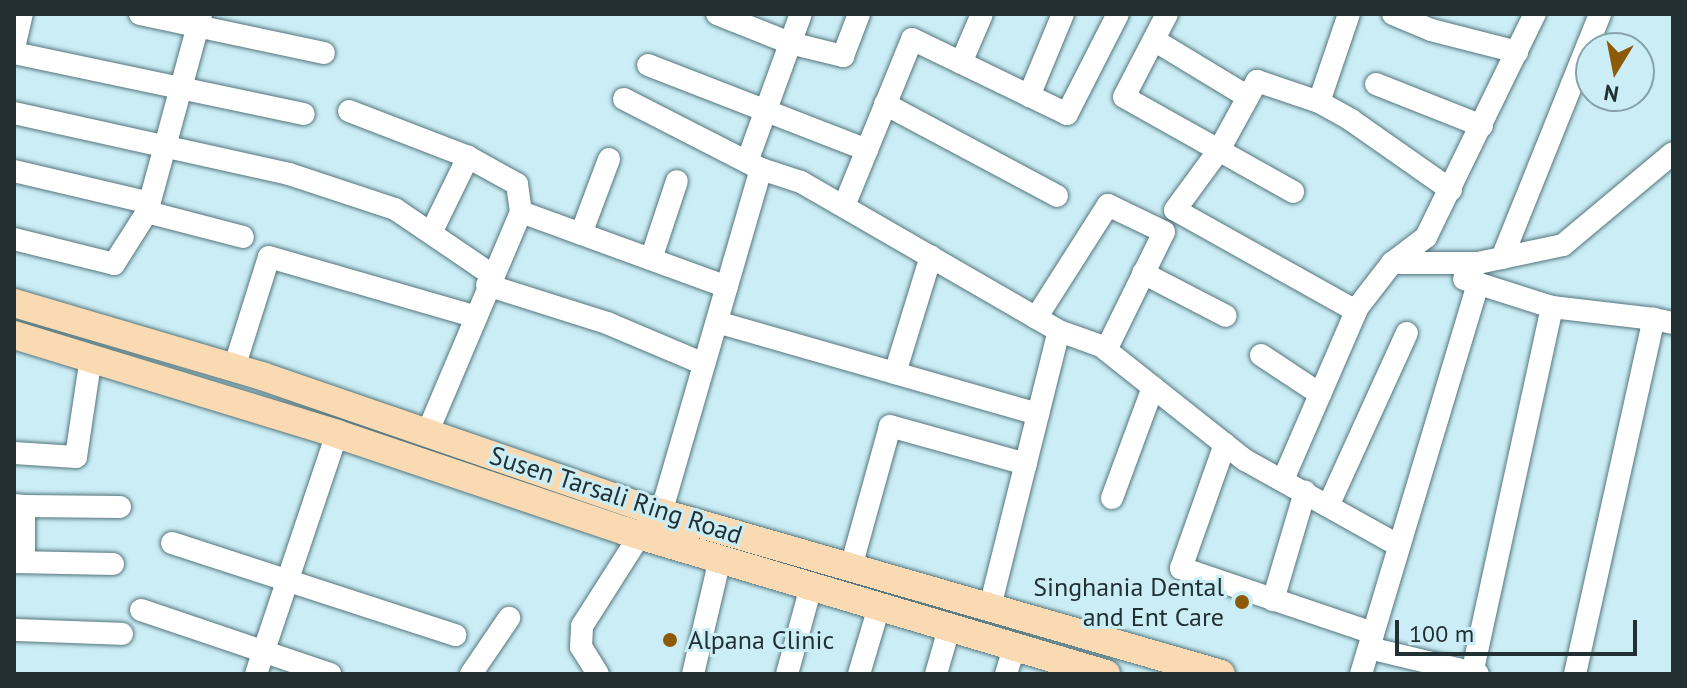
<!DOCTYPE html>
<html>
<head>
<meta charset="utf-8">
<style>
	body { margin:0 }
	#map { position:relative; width:1687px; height:688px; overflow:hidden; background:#cbeef6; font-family:"PT Sans",sans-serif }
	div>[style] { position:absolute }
	.roads { filter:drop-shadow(0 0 2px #55757c) drop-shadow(0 0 2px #55757c) }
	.minor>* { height:22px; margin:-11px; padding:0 11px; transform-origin:11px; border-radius:11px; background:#fff }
	.major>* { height:28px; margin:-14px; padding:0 14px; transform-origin:14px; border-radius:14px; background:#fadab2 }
	.dots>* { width:22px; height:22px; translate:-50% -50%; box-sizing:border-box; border:4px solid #cbeef6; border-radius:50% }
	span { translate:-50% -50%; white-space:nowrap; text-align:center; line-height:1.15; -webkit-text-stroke:6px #cbeef6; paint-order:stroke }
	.street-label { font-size:26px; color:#223033 }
	.poi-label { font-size:26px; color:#223033 }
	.right { translate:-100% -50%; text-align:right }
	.left { translate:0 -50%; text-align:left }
	.frame { position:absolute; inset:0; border:16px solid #223033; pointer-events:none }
	.north { position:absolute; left:1575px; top:32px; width:80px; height:80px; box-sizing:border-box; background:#cbeef6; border:2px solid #87a2a8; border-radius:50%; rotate:190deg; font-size:22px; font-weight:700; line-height:32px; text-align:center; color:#223033 }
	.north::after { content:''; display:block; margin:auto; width:28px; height:36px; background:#8d5b07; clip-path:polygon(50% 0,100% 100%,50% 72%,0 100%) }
	.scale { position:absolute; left:1395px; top:620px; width:242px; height:36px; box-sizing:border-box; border:4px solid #223033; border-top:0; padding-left:10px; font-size:24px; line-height:28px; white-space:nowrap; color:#223033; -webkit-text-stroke:6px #cbeef6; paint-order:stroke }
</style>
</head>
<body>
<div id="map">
	<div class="roads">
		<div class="minor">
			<div style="left:140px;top:14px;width:188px;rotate:12deg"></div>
			<div style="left:717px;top:14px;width:79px;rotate:21.7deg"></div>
			<div style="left:790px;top:43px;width:55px;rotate:13.8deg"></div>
			<div style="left:843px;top:56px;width:45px;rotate:-69.1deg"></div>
			<div style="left:1167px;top:14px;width:93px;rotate:117.4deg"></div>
			<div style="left:1124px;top:97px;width:194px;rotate:29.3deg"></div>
			<div style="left:1393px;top:14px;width:41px;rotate:22.8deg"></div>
			<div style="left:1431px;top:30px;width:89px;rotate:14.3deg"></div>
			<div style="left:1154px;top:40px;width:110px;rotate:31.2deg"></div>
			<div style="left:14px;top:48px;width:35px;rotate:-77deg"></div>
			<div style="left:14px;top:53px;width:296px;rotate:11.9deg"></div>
			<div style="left:961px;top:63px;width:53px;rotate:-66.8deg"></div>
			<div style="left:648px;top:65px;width:235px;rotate:21.2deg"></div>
			<div style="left:1376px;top:84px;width:114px;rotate:21.6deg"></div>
			<div style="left:1029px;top:96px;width:89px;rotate:-67.5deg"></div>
			<div style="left:624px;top:99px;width:154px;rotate:27.1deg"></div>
			<div style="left:761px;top:169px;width:42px;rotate:18deg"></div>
			<div style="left:801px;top:182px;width:298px;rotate:30deg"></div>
			<div style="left:1059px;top:331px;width:45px;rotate:19.7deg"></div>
			<div style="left:1101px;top:346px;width:184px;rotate:38.4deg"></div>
			<div style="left:1245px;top:460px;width:175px;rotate:29.1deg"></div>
			<div style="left:1319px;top:102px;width:93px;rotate:-71.2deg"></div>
			<div style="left:885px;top:104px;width:195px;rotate:28.1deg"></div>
			<div style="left:349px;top:111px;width:128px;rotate:21.1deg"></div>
			<div style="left:468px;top:157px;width:56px;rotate:28.9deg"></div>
			<div style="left:517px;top:184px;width:28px;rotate:82deg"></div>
			<div style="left:521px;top:212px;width:240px;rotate:113deg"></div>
			<div style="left:14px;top:113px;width:282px;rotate:12.5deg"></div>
			<div style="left:289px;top:174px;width:112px;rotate:18.3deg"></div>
			<div style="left:395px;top:209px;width:117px;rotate:34.2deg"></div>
			<div style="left:747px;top:162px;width:158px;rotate:-70deg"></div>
			<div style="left:14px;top:171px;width:140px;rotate:13.2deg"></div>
			<div style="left:844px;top:206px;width:180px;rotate:-67.8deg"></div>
			<div style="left:912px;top:39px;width:172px;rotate:25.8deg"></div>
			<div style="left:1067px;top:114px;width:112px;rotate:-63deg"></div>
			<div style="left:147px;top:212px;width:99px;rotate:14.6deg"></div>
			<div style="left:521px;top:212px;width:219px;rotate:20deg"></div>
			<div style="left:431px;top:233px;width:85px;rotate:-64deg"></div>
			<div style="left:581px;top:234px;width:80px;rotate:-69.5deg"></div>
			<div style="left:14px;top:239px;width:103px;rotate:14deg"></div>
			<div style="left:114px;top:264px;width:62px;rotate:-57.6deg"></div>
			<div style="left:147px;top:212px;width:205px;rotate:-74.7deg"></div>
			<div style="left:1502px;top:258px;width:263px;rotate:-68.1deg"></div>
			<div style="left:651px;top:259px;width:82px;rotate:-71.6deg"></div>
			<div style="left:1392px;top:263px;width:86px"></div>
			<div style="left:1478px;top:263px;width:87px;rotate:-12deg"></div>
			<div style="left:1563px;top:245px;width:143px;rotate:-39.9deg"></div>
			<div style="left:1143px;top:273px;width:93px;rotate:27.4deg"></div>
			<div style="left:1464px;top:279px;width:92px;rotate:17.7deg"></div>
			<div style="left:1552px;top:307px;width:103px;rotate:6.7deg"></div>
			<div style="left:487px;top:285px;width:126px;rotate:17.6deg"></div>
			<div style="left:607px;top:323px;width:105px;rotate:22.9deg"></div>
			<div style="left:1356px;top:311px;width:207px;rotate:-150.8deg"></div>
			<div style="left:1175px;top:210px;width:74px;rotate:-53.7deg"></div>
			<div style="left:1219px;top:150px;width:79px;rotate:-61.2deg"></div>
			<div style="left:1257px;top:81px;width:65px;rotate:18.7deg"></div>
			<div style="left:1319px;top:102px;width:37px;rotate:29deg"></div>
			<div style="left:1351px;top:120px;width:122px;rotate:35deg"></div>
			<div style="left:1036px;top:318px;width:134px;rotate:-57.5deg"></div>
			<div style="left:1108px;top:205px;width:62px;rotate:25.7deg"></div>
			<div style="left:1164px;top:232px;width:131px;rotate:116.2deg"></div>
			<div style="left:717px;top:322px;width:334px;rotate:16deg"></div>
			<div style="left:1261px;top:355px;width:71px;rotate:33.5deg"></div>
			<div style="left:234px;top:368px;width:116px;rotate:-72.5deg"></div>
			<div style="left:269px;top:257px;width:213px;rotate:16.1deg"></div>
			<div style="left:895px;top:373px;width:122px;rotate:-72.9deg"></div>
			<div style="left:1225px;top:444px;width:132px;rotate:109.5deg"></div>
			<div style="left:1181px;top:568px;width:203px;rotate:18.7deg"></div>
			<div style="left:14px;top:453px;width:62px;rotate:3.7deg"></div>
			<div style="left:76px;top:457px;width:101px;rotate:-81.5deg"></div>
			<div style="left:1283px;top:480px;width:189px;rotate:-66.6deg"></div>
			<div style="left:1358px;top:307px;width:56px;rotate:-52.3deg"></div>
			<div style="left:1392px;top:263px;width:43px;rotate:-37.4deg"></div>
			<div style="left:1426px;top:237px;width:248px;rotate:-64deg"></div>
			<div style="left:1112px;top:498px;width:118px;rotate:-69.7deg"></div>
			<div style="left:1329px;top:504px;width:188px;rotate:-65.5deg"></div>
			<div style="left:14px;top:505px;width:10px;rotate:6deg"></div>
			<div style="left:24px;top:506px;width:56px;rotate:90deg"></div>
			<div style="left:24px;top:506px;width:96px;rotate:0.6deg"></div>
			<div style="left:661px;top:513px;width:358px;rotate:-73.8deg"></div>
			<div style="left:172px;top:543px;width:298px;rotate:18deg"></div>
			<div style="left:14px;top:562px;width:99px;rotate:1.2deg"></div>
			<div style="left:851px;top:567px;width:146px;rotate:-74.5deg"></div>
			<div style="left:890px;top:426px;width:141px;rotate:15.6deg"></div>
			<div style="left:1273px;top:600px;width:113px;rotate:-73.5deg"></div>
			<div style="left:990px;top:607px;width:284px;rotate:-76deg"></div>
			<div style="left:141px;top:610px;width:200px;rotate:18.7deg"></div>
			<div style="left:14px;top:630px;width:108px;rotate:2.1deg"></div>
			<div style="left:1369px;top:648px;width:112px;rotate:13.4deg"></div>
			<div style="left:256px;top:674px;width:253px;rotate:-71.4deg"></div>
			<div style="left:471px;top:674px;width:68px;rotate:-55.8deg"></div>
			<div style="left:598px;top:674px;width:32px;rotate:-122deg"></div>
			<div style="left:581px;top:647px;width:21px;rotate:-87deg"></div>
			<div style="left:582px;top:626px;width:121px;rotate:-57.5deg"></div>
			<div style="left:693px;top:674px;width:118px;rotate:-76.8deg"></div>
			<div style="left:787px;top:674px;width:90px;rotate:-74.6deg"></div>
			<div style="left:859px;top:674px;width:70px;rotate:-73.4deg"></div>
			<div style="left:936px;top:674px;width:47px;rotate:-73.9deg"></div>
			<div style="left:1006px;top:674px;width:28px;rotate:-73deg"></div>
			<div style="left:1361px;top:674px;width:408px;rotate:-73.3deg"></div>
			<div style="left:1472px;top:674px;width:376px;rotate:-77.7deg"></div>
			<div style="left:1575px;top:674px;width:364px;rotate:-77.5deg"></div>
			<div style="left:1654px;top:319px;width:19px;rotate:12deg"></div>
		</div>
		<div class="major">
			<div style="left:14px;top:303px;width:259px;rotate:16.4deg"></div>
			<div style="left:262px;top:376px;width:408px;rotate:19deg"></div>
			<div style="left:648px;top:509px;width:596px;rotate:16.06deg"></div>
			<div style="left:14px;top:335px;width:338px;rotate:17deg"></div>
			<div style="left:337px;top:434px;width:304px;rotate:18.6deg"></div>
			<div style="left:625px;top:531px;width:502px;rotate:16.56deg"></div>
		</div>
	</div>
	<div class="dots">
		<div style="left:1242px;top:602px;background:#8d5b07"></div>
		<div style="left:670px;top:640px;background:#8d5b07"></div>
	</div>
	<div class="street-label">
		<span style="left:616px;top:495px;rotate:18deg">Susen Tarsali Ring Road</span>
	</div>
	<div class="poi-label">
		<span class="right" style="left:1224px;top:602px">Singhania Dental<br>and Ent Care</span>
		<span class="left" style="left:688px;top:640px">Alpana Clinic</span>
	</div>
	<div class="frame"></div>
	<div class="north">N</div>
	<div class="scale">100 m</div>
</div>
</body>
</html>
